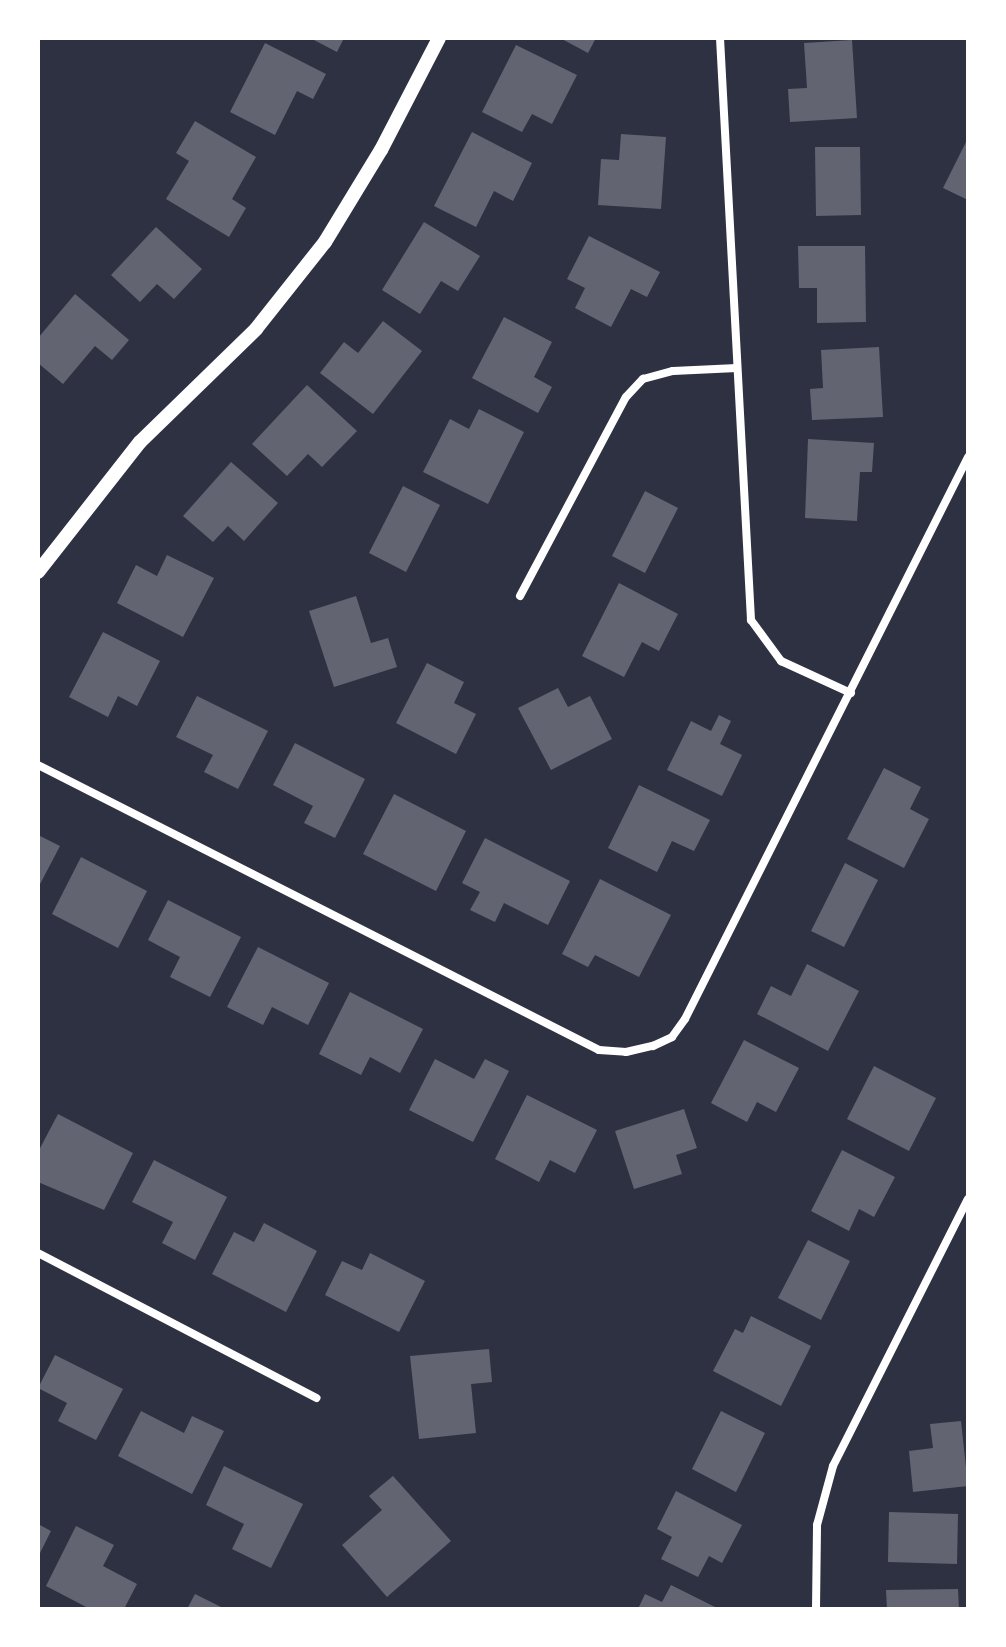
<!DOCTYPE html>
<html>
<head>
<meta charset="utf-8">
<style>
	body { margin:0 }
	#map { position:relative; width:1006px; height:1647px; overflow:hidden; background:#2d3142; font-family:Figtree,sans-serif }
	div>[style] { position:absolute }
	.building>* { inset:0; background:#626471 }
	.minor>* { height:8px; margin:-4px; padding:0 4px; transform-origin:4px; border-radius:4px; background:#fff }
	.tertiary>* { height:14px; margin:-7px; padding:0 7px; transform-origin:7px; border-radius:7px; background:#fff }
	span { translate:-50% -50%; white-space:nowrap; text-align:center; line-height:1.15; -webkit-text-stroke:8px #fff; paint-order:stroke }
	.frame { position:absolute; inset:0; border:40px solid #fff; pointer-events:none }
</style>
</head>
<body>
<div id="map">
	<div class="building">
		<div style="clip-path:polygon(310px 38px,344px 38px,337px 52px)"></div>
		<div style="clip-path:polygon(560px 38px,596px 38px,588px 53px)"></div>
		<div style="clip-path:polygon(852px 40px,857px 118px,790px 122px,788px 89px,807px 88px,804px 43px)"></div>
		<div style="clip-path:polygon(265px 43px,326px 74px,313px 99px,297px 91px,275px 135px,230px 112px)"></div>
		<div style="clip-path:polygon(516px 45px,577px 75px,552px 124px,532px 114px,522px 132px,482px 112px)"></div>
		<div style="clip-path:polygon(195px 121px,256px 157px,232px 199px,246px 208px,229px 237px,166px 199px,189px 161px,176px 153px)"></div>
		<div style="clip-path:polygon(472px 132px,532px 163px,513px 201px,494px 191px,476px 227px,434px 206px)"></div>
		<div style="clip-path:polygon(621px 134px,666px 137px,661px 209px,598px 205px,601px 159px,619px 160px)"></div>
		<div style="clip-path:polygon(968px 138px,968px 200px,943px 188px)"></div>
		<div style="clip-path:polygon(815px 147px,860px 147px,861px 215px,816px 216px)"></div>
		<div style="clip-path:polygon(424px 222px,480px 256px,458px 291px,441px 281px,420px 314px,382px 290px)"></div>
		<div style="clip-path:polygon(156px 227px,202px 269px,174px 299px,157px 284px,140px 302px,111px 275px)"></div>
		<div style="clip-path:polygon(589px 236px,660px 272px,647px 297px,631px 289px,611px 327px,575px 308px,585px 288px,567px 279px)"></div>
		<div style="clip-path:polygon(798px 246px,865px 246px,866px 322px,817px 323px,817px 288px,799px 288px)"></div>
		<div style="clip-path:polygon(75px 294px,129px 340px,112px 360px,95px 346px,63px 384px,38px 363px,38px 338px)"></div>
		<div style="clip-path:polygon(504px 317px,552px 342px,534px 377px,552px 387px,538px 413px,472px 378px)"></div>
		<div style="clip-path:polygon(383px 321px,422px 351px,373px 414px,320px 373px,344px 342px,358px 353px)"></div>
		<div style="clip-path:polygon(879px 347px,883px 417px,812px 420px,810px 389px,823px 388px,821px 350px)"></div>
		<div style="clip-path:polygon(307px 385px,357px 431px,322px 467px,308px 454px,287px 476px,252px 444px)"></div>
		<div style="clip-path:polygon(479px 409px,524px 432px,488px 504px,423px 472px,450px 419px,469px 429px)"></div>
		<div style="clip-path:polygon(808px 439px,874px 443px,872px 472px,860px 472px,857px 521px,805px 518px)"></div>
		<div style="clip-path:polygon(231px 462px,278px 503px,244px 541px,228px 526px,213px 542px,183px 516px)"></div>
		<div style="clip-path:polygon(403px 486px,440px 505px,406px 572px,369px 553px)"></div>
		<div style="clip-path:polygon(645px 491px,678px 508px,645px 573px,612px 556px)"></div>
		<div style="clip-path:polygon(167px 555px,214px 578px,183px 637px,117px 603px,136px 565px,157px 576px)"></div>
		<div style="clip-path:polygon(619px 583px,678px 614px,659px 651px,642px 642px,624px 677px,582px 656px)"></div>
		<div style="clip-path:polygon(356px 596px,371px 643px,388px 638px,397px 667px,334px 687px,309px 611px)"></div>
		<div style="clip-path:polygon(103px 632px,160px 661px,137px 706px,118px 696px,108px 717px,69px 697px)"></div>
		<div style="clip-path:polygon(427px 663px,464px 682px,454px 703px,476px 714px,456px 754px,396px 723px)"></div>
		<div style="clip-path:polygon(558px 688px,568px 707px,590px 696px,612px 739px,551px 770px,518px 708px)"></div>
		<div style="clip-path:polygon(197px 696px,268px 731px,238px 789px,204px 772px,213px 755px,176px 737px)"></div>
		<div style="clip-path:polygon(719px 715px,731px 721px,720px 744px,742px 755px,722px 796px,667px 770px,691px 721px,711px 731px)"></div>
		<div style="clip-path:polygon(295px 743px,365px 779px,335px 838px,304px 823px,313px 806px,273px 785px)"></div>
		<div style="clip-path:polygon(884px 768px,921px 787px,910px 809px,929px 819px,904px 868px,847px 839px)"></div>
		<div style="clip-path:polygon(639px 785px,710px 820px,694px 851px,672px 841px,657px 872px,608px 848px)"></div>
		<div style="clip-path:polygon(394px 794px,466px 831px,436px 891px,363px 854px)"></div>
		<div style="clip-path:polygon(38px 835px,60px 846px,38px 888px)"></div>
		<div style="clip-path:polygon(485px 838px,570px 881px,548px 925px,504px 903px,495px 922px,470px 910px,480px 892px,462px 883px)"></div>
		<div style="clip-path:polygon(81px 857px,147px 891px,118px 948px,52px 914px)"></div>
		<div style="clip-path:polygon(845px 863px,878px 880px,844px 947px,811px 931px)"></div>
		<div style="clip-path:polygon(600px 879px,671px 915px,639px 977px,595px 955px,588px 967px,562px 954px)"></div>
		<div style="clip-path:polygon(168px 900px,241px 937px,210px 997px,170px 977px,180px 957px,148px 940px)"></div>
		<div style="clip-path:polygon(258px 947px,329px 983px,308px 1025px,272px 1007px,263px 1025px,227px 1007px)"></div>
		<div style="clip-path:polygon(807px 964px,859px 991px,828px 1051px,757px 1014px,771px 986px,791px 996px)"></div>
		<div style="clip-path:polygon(350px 992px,423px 1029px,400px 1073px,370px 1057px,361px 1075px,319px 1054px)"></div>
		<div style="clip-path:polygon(744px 1040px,799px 1068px,776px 1112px,757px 1102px,747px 1122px,711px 1103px)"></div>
		<div style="clip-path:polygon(435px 1059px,474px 1079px,485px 1059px,509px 1071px,473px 1142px,409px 1110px)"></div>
		<div style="clip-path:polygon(874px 1066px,936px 1098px,909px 1151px,847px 1119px)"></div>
		<div style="clip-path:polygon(527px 1095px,597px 1130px,575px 1173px,550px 1160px,539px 1182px,495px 1159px)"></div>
		<div style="clip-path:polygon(684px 1109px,697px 1148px,676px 1155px,682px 1174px,634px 1189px,615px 1131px)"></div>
		<div style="clip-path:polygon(58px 1114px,133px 1153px,104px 1210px,38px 1182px,38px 1152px)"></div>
		<div style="clip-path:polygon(842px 1150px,895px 1177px,874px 1217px,859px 1209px,849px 1231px,811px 1211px)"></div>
		<div style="clip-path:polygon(154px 1160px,227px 1197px,195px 1260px,162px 1243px,173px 1222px,132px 1202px)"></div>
		<div style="clip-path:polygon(264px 1223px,317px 1251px,286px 1312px,212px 1274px,234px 1232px,254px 1242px)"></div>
		<div style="clip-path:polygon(808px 1240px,850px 1261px,821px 1320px,778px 1298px)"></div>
		<div style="clip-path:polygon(370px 1253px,425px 1281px,399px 1332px,325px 1295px,342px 1261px,362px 1270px)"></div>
		<div style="clip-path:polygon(751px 1316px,811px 1346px,781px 1406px,713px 1371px,735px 1329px,743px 1333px)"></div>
		<div style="clip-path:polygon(489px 1349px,492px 1382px,471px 1384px,476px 1433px,419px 1439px,410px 1356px)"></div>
		<div style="clip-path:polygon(55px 1355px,123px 1389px,96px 1440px,58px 1421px,67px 1403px,38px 1388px)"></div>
		<div style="clip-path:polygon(141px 1411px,184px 1433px,192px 1416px,224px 1431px,192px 1494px,118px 1456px)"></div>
		<div style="clip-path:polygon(721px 1411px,765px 1433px,736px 1492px,692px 1469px)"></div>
		<div style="clip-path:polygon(961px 1421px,968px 1486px,913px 1492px,909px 1451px,933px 1448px,930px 1424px)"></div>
		<div style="clip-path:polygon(224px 1466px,303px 1504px,271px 1568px,232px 1549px,244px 1524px,206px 1505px)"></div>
		<div style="clip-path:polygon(393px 1476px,451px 1541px,387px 1597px,342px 1545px,382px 1510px,369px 1496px)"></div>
		<div style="clip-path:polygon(676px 1491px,742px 1525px,722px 1563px,709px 1556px,698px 1577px,661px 1559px,672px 1537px,657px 1529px)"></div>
		<div style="clip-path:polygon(889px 1512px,958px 1514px,957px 1564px,888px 1562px)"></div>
		<div style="clip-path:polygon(38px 1524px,51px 1531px,38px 1557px)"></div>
		<div style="clip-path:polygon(76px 1526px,114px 1545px,103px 1566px,137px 1584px,124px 1609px,90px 1609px,46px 1586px)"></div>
		<div style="clip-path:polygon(671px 1585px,719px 1609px,638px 1609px,645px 1594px,662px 1602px)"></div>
		<div style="clip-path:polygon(958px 1589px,959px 1609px,887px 1609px,886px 1590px)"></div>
		<div style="clip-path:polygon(195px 1594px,225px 1609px,187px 1609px)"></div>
	</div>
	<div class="minor">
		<div style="left:720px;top:38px;width:583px;rotate:86.95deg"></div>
		<div style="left:751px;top:620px;width:51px;rotate:53.8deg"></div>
		<div style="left:781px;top:661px;width:77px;rotate:24.6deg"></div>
		<div style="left:520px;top:596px;width:225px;rotate:-62deg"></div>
		<div style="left:626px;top:397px;width:25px;rotate:-47deg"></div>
		<div style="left:643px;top:379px;width:31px;rotate:-15deg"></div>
		<div style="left:673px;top:371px;width:64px;rotate:-2.7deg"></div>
		<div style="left:38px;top:765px;width:629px;rotate:26.93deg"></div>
		<div style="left:599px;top:1050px;width:27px;rotate:4deg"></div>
		<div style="left:626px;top:1052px;width:28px;rotate:-13deg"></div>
		<div style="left:653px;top:1046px;width:21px;rotate:-25deg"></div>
		<div style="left:672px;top:1037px;width:22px;rotate:-54deg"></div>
		<div style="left:685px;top:1019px;width:629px;rotate:-63.27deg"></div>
		<div style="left:38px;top:1253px;width:314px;rotate:27.5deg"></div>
		<div style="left:816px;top:1609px;width:84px;rotate:-89.3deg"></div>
		<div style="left:817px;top:1525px;width:61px;rotate:-74.8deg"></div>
		<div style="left:833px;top:1466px;width:299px;rotate:-63.2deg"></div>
	</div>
	<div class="tertiary">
		<div style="left:38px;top:572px;width:165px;rotate:-51.9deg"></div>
		<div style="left:140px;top:442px;width:162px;rotate:-44.2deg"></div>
		<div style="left:256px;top:329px;width:111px;rotate:-51.6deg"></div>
		<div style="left:325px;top:242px;width:108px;rotate:-58.7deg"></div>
		<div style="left:381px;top:150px;width:126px;rotate:-62.6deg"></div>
	</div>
	<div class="frame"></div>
</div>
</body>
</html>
